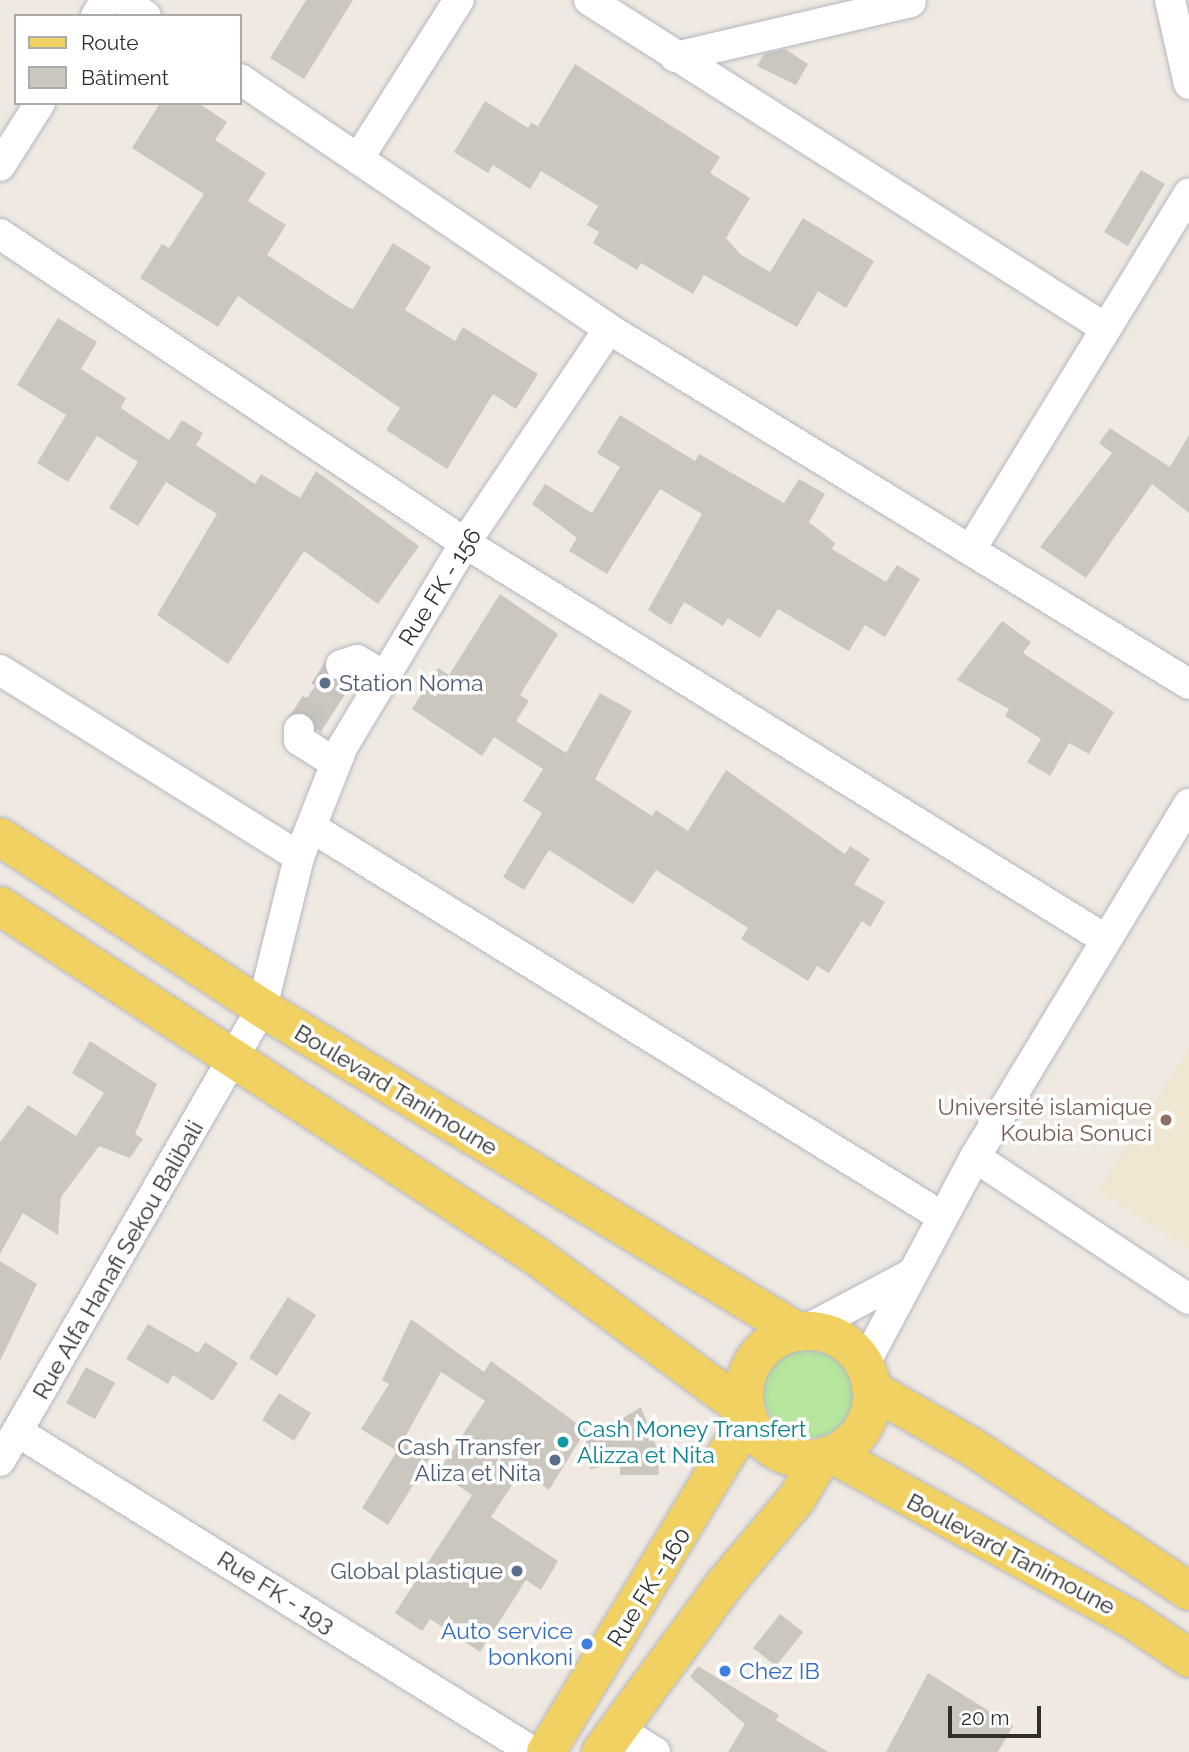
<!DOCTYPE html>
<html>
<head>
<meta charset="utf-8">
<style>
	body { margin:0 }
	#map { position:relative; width:1189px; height:1752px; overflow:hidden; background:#efe9e1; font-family:Raleway,sans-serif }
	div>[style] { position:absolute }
	.education>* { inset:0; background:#f0e6d1 }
	.green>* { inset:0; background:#b6e59e }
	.round { border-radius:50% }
	.building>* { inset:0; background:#cbc7bf }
	.minor-tunnel>* { height:30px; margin-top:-15px; transform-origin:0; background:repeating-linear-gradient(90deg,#c8c4bd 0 30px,transparent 0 45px) }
	.roads { filter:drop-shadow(0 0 2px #b4b7c1) drop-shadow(0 0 2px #b4b7c1) }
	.minor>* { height:30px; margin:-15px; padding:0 15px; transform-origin:15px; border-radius:15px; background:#fff }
	.major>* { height:38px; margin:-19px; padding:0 19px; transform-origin:19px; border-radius:19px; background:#f2d163 }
	.major>.ring { margin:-19px; padding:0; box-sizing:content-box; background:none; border:38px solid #f2d163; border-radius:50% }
	.dots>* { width:19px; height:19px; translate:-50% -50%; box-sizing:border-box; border:4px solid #fff; border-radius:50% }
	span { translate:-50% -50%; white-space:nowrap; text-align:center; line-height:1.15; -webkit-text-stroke:7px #fff; paint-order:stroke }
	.street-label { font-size:23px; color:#2e2e2e }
	.service-label { font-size:23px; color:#4e5e75 }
	.left { translate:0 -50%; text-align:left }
	.right { translate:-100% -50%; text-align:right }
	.education-label { font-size:23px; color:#785e54 }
	.culture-label { font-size:23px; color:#0d838f }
	.shop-label { font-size:23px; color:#366cbe }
	.legend { position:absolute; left:14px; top:14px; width:228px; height:91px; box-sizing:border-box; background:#fff; border:2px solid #ababab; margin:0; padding:9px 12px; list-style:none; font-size:21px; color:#2e2e2e }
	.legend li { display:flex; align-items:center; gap:14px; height:35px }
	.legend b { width:35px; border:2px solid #ababab }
	.scale { position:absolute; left:948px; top:1706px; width:93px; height:32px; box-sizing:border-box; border:4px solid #2e2e2e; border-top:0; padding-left:9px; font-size:21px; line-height:24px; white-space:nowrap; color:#2e2e2e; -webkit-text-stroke:5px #fff; paint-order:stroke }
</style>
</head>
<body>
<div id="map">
	<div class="education">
		<div style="clip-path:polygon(1189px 1048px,1189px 1249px,1098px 1191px)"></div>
	</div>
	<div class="green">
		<div class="round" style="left:763px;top:1344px;width:94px;height:94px"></div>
	</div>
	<div class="building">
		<div style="clip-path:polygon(306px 0,353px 0,304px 79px,270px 58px)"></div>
		<div style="clip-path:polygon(785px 49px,808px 64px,796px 85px,757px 66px,764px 54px)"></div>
		<div style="clip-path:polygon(575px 64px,720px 157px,710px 173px,750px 198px,726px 238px,740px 254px,770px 272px,803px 218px,874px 261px,846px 308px,818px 291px,797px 327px,704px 275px,693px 294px,641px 263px,637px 270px,593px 243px,599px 232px,587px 225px,598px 206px,541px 171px,530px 189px,493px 165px,488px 173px,454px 152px,485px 101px,528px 128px,531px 123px,538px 126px)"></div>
		<div style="clip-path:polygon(160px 103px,198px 103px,227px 122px,215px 140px,266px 173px,248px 201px,286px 225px,267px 255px,349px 308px,353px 309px,393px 243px,431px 267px,405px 310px,455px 341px,463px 327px,538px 374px,516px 409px,493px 394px,447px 469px,386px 430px,400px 408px,238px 296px,218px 327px,140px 278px,162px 244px,169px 248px,204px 194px,132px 148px)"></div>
		<div style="clip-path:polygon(1141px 170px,1165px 184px,1128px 246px,1104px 232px)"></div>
		<div style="clip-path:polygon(58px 318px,97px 342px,81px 369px,126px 398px,121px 408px,169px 440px,182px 420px,203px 433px,196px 445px,255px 484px,261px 474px,300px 498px,316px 471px,419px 546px,378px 604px,304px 551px,228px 664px,157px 615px,217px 514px,166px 482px,138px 526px,109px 508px,138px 462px,97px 436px,68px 482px,37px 463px,66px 415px,17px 385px)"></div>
		<div style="clip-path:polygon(620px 415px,695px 461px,699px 454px,784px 503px,799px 479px,825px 494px,809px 522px,835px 543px,832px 549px,886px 582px,897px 565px,920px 579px,885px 637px,865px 625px,849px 651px,778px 609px,760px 638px,728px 618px,723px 626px,684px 602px,671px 625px,648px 610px,702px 514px,660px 489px,607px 574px,569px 551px,577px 538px,532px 504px,545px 484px,592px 513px,620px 467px,597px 453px)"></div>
		<div style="clip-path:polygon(1110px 428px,1170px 467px,1189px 435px,1189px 513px,1152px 484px,1086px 578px,1040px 547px,1112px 453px,1099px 443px)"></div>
		<div style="clip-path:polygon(500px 594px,558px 634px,520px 695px,529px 701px,516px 721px,566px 753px,600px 693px,632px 711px,595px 779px,652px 816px,656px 810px,688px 831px,726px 770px,845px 854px,850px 846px,870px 859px,854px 884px,885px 902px,870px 927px,862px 921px,829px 973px,817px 966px,808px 981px,741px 939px,748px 928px,656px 870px,633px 904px,549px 850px,524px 890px,503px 877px,542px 813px,523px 801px,543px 769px,494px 737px,482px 756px,412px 709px,438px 668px,449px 675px)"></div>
		<div style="clip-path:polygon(1002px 621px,1031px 642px,1023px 653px,1114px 712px,1089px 754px,1069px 743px,1050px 776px,1027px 762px,1041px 739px,1005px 716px,1009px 709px,957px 680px)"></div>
		<div style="clip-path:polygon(325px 672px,337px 682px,355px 679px,320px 733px,308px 714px,297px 712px)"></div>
		<div style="clip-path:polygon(90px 1041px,157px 1084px,135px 1134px,143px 1139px,130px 1158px,99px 1146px,61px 1197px,58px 1235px,23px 1213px,0 1254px,0 1142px,28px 1105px,76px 1136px,104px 1093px,72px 1073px)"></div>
		<div style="clip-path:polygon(0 1261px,37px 1284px,0 1361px)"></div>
		<div style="clip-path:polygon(288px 1297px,316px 1315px,277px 1376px,249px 1358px)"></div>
		<div style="clip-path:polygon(411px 1319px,484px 1372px,491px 1361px,586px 1430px,549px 1490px,522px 1470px,491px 1517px,558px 1561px,541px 1590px,526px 1580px,480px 1652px,430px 1619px,422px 1631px,395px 1613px,472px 1495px,438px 1472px,485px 1401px,441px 1372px,404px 1439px,434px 1451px,422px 1471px,388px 1525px,362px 1508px,397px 1451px,361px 1429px,389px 1384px,382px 1380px)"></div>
		<div style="clip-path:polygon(148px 1324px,198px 1353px,205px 1342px,238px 1363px,213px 1401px,173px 1375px,168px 1384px,126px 1359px)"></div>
		<div style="clip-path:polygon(86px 1367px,115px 1383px,95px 1419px,66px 1403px)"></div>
		<div style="clip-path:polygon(279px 1393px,311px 1413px,294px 1441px,262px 1420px)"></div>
		<div style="clip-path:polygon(641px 1407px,657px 1448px,659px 1475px,620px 1475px,620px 1463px,590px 1469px,585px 1441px)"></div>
		<div style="clip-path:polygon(780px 1614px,803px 1632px,776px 1666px,753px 1648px)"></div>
		<div style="clip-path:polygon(698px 1666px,779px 1715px,776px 1720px,828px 1752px,728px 1752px,745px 1724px,690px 1677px)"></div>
		<div style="clip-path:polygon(928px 1673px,1013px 1726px,998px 1752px,886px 1752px)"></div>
	</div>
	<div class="minor-tunnel">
		<div style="left:299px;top:729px;width:77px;rotate:-56.7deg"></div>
	</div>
	<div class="roads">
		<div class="minor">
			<div style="left:123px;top:0;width:28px;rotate:35deg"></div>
			<div style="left:589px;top:0;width:611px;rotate:32.44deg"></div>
			<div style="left:1170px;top:0;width:86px;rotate:77.3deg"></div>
			<div style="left:96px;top:16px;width:19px;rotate:-58deg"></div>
			<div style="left:675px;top:57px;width:242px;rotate:-13.1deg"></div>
			<div style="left:240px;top:79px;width:446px;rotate:34.1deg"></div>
			<div style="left:609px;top:329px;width:680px;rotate:31.47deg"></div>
			<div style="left:358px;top:159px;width:188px;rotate:-57.6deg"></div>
			<div style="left:0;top:166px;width:75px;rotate:-57.6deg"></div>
			<div style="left:0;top:234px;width:558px;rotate:33.6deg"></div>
			<div style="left:465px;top:543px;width:753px;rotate:31.75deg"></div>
			<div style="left:971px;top:549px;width:417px;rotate:-58.5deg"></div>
			<div style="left:341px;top:665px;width:17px;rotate:-17deg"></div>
			<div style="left:357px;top:660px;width:32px;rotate:30deg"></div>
			<div style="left:0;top:670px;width:353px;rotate:32deg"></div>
			<div style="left:299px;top:729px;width:11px;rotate:90deg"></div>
			<div style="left:299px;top:740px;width:43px;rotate:32.6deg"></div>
			<div style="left:311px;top:827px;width:740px;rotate:31.69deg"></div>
			<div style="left:975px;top:1157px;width:257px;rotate:33.6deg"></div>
			<div style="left:804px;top:1331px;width:121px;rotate:-28deg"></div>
			<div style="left:864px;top:1365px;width:236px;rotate:-61.9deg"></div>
			<div style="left:975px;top:1157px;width:413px;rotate:-58.8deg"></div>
			<div style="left:18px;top:1432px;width:606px;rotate:31.86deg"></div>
			<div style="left:0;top:1461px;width:523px;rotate:-59.96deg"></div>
			<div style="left:262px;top:1008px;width:155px;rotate:-76.2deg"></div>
			<div style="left:299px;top:857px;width:119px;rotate:-68.4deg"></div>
			<div style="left:343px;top:746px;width:237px;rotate:-59deg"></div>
			<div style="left:465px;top:543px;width:258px;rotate:-56.1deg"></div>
			<div style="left:616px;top:1728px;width:46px;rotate:31.6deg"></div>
		</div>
		<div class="major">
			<div style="left:0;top:837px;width:313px;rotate:33.1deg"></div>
			<div style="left:262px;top:1008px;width:626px;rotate:31.15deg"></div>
			<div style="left:0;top:906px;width:640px;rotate:33.14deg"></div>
			<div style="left:536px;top:1256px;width:260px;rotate:36.3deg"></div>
			<div class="ring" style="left:744px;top:1331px;width:90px;height:90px"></div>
			<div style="left:871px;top:1389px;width:116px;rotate:29.9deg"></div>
			<div style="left:972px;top:1447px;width:260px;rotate:33.6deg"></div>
			<div style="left:832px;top:1454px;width:342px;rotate:28.9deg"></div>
			<div style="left:1131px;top:1619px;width:70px;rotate:33.9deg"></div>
			<div style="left:546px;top:1752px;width:389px;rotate:-58.8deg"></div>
			<div style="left:601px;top:1752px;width:207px;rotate:-53.6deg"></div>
			<div style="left:724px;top:1585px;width:114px;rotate:-50deg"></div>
			<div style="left:797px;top:1498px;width:47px;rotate:-59deg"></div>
		</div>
	</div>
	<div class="dots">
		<div style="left:325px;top:683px;background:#5c6f8a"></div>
		<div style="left:1166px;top:1120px;background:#8d6e63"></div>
		<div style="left:563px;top:1442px;background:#0f9aa8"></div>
		<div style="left:555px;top:1460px;background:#5c6f8a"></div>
		<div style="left:517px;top:1571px;background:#5c6f8a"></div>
		<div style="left:587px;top:1644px;background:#3f7fe0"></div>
		<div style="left:725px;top:1671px;background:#3f7fe0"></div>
	</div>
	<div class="street-label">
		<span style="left:440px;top:587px;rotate:-58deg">Rue FK - 156</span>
		<span style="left:396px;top:1090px;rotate:31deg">Boulevard Tanimoune</span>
		<span style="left:118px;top:1260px;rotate:-60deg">Rue Alfa Hanafi Sekou Balibali</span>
		<span style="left:1011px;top:1554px;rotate:28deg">Boulevard Tanimoune</span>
		<span style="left:649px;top:1587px;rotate:-58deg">Rue FK - 160</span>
		<span style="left:276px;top:1592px;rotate:32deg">Rue FK - 193</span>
	</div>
	<div class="service-label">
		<span class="left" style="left:339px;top:683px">Station Noma</span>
		<span class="right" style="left:541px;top:1460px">Cash Transfer<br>Aliza et Nita</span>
		<span class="right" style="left:503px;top:1571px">Global plastique</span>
	</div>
	<div class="education-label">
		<span class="right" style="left:1152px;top:1120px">Université islamique<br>Koubia Sonuci</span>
	</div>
	<div class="culture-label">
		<span class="left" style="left:577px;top:1442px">Cash Money Transfert<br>Alizza et Nita</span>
	</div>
	<div class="shop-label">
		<span class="right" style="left:573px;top:1644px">Auto service<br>bonkoni</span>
		<span class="left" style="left:739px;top:1671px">Chez IB</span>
	</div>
	<ul class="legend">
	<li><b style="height:9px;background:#f2d163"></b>Route</li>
	<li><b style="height:19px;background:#cbc7bf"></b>Bâtiment</li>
	</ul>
	<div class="scale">20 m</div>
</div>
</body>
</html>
